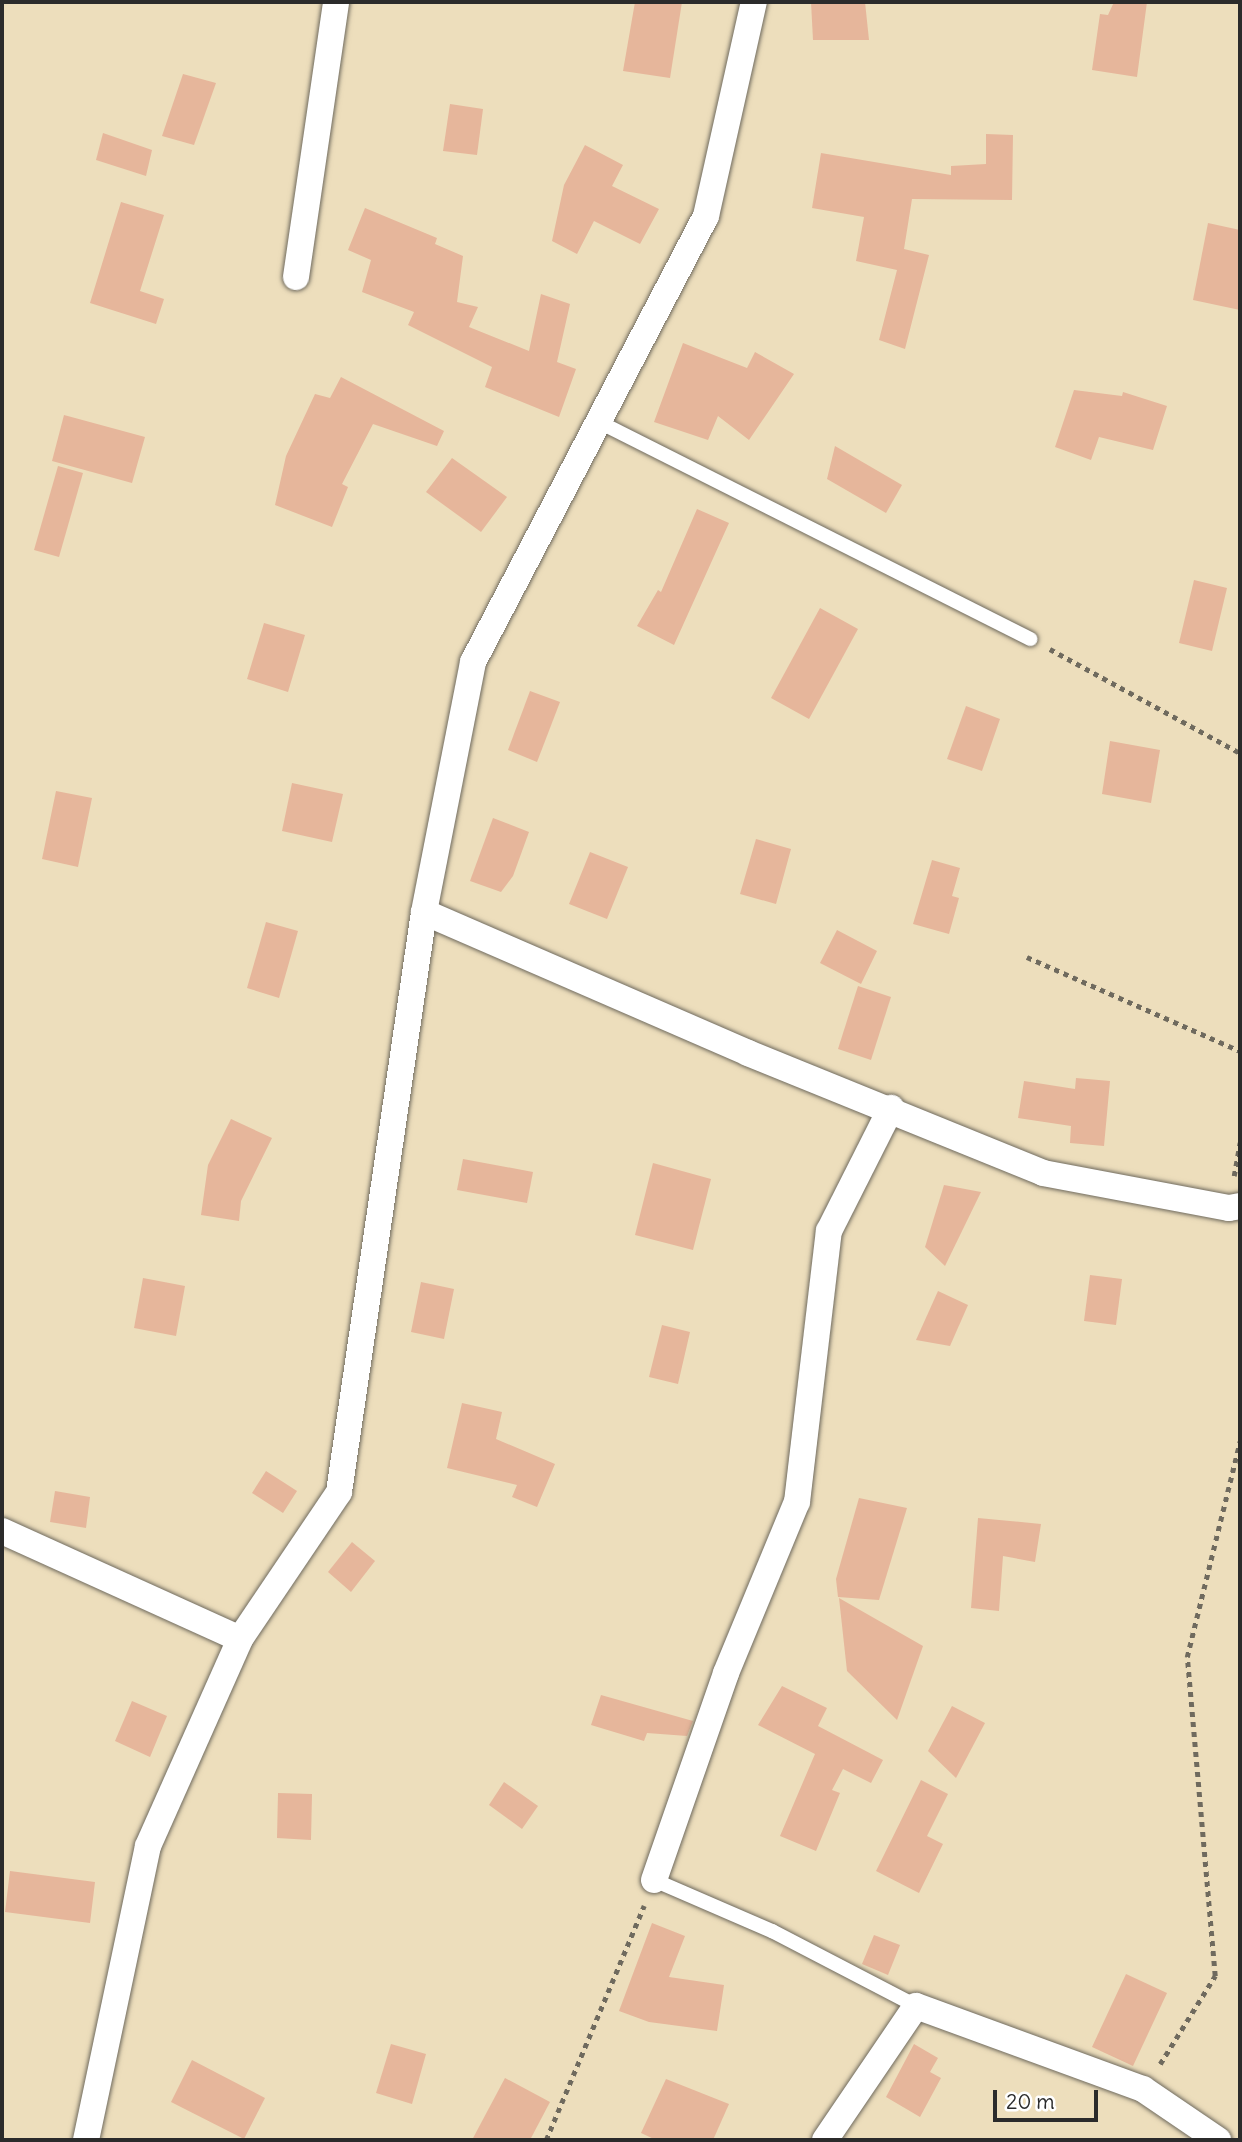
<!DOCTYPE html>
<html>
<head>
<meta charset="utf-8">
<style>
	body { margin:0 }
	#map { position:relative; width:1242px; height:2142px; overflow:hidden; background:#eddebc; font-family:Delius,sans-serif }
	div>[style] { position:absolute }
	.building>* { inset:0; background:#e6b69b }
	.path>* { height:4.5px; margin-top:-2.25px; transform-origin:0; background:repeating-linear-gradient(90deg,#6f6a5e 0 5px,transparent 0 10px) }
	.roads { filter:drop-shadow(0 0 2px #6f6a5e) drop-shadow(0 0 2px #6f6a5e) }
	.service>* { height:14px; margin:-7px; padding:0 7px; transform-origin:7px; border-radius:7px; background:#fff }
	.minor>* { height:26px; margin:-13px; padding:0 13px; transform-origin:13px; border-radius:13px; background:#fff }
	span { translate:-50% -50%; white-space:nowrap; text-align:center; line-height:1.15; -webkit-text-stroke:7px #fff; paint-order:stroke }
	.frame { position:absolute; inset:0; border:4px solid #2b2b2b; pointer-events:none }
	.scale { position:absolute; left:993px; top:2090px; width:105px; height:32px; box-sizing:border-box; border:4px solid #2b2b2b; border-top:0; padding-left:9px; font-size:21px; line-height:24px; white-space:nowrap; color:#2b2b2b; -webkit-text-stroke:5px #fff; paint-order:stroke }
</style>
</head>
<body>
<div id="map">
	<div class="building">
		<div style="clip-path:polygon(635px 2px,682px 2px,670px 78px,623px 71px)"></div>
		<div style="clip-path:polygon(811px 2px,865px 2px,869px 40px,813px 40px)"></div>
		<div style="clip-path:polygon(1114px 2px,1147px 2px,1137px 77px,1092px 70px,1100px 14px,1108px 15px)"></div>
		<div style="clip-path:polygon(183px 74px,216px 83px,194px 145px,162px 136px)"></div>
		<div style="clip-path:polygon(450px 104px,483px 109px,477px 155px,443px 151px)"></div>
		<div style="clip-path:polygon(103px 133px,152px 150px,146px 176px,96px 160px)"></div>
		<div style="clip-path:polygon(986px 134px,1013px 135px,1012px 200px,912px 199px,904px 249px,929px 255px,905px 349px,879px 340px,897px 270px,856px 261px,864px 217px,812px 208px,821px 153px,951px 175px,951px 166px,986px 164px)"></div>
		<div style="clip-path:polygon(585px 145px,623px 165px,612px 186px,659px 209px,640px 244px,594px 221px,577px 254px,552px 241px,564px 185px)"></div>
		<div style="clip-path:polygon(121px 202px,164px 215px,140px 291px,164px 299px,156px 324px,90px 303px)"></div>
		<div style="clip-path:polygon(365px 208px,437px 238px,435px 244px,463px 256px,457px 302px,478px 307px,469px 327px,529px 351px,541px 294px,570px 304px,557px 362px,576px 369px,559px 417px,485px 387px,492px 367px,408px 325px,414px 312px,362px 292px,371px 260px,348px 250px)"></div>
		<div style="clip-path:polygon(1208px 223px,1240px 230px,1240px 310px,1193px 300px)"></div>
		<div style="clip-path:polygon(683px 343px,747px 368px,755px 352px,794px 374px,749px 440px,718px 416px,708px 440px,654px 422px)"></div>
		<div style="clip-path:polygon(341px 377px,444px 431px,437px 446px,373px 424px,342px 484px,348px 487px,332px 527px,275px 505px,286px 456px,315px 394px,330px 398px)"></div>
		<div style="clip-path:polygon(1074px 390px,1122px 396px,1123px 392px,1167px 406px,1153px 450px,1099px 437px,1091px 460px,1055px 447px)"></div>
		<div style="clip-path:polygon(64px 415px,145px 437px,132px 483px,52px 461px)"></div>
		<div style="clip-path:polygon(835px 446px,902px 485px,886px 513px,827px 479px)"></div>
		<div style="clip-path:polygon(452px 458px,507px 497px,481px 532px,426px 492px)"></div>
		<div style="clip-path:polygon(58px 466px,83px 473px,59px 557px,34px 550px)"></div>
		<div style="clip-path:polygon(697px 509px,729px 523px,674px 645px,637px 626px,658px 590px,661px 592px)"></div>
		<div style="clip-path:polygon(1194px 580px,1227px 588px,1212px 651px,1179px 643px)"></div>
		<div style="clip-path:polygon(820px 608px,858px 629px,809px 719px,771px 698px)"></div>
		<div style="clip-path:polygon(264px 623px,305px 635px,288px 692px,247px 679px)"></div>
		<div style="clip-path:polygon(530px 691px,560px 702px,537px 762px,508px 750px)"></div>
		<div style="clip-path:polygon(966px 706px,1000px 719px,982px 771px,947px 759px)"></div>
		<div style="clip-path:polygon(1110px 741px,1160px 750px,1151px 803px,1102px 794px)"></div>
		<div style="clip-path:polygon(292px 783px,343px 794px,332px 842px,282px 831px)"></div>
		<div style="clip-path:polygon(56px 791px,92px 798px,78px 867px,42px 859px)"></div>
		<div style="clip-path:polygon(493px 818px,529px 832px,513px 876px,501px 892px,470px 881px)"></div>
		<div style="clip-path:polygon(756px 839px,791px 849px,776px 904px,740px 894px)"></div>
		<div style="clip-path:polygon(590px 852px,628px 867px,607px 919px,569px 904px)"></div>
		<div style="clip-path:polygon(932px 860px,960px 868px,952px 896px,959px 898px,949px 934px,913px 924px)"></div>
		<div style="clip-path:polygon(266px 922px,298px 931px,279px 998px,247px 988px)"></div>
		<div style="clip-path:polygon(837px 930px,877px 951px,861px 984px,820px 963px)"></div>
		<div style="clip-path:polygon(858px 986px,891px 997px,871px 1060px,838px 1049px)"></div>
		<div style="clip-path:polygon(1076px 1078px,1110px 1081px,1104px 1146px,1070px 1143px,1071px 1126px,1018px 1118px,1024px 1081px,1075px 1089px)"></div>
		<div style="clip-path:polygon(231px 1119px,272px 1138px,241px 1201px,239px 1221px,201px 1215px,208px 1165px)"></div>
		<div style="clip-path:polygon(463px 1159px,533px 1172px,527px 1203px,457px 1190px)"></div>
		<div style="clip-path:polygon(653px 1163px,711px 1179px,693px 1250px,635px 1235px)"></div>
		<div style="clip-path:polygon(944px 1185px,981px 1192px,945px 1266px,925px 1247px)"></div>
		<div style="clip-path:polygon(1090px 1275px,1122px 1279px,1116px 1325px,1084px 1321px)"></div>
		<div style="clip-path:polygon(143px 1278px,185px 1286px,176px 1336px,134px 1328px)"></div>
		<div style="clip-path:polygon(421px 1282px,454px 1289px,444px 1339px,411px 1332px)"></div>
		<div style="clip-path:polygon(938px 1291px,968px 1305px,950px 1346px,916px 1340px)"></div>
		<div style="clip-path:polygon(662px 1325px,690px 1332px,678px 1384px,649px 1377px)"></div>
		<div style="clip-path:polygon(462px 1403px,502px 1412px,496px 1439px,555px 1464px,537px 1507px,512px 1497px,517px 1485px,447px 1468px)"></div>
		<div style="clip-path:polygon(266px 1471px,297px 1491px,283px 1513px,252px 1493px)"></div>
		<div style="clip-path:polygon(55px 1491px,90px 1497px,86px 1528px,50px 1522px)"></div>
		<div style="clip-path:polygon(859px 1498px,907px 1508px,879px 1600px,838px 1597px,836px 1579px)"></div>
		<div style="clip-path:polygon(978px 1518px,1041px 1524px,1035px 1562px,1003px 1556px,999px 1611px,971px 1608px)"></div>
		<div style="clip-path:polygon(352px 1542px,375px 1561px,351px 1592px,328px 1572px)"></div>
		<div style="clip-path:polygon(839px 1598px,923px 1646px,897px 1720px,847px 1671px)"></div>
		<div style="clip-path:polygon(782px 1686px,827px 1708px,818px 1726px,883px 1760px,871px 1783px,843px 1769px,832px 1790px,840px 1793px,816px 1851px,780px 1836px,815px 1754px,758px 1725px)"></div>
		<div style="clip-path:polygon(601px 1695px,693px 1721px,687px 1736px,647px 1733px,644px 1741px,591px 1725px)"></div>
		<div style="clip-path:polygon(132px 1701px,167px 1716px,150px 1757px,115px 1741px)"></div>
		<div style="clip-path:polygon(952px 1706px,985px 1723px,956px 1778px,928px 1751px)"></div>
		<div style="clip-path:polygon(921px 1780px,948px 1794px,927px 1836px,943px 1844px,919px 1893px,876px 1871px)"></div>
		<div style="clip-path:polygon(504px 1782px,538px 1806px,522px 1829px,489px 1805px)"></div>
		<div style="clip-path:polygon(278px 1793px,312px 1794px,311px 1840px,277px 1838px)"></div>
		<div style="clip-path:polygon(10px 1871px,95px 1882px,90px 1923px,5px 1912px)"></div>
		<div style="clip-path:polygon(652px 1923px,685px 1936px,669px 1977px,724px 1985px,717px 2031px,649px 2022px,619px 2011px)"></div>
		<div style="clip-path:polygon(874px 1935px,900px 1945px,888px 1975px,862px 1964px)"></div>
		<div style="clip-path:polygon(1126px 1974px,1167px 1993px,1133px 2066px,1092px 2047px)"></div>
		<div style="clip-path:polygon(391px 2044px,426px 2054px,412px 2104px,376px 2093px)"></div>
		<div style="clip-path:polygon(914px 2044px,938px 2058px,930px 2072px,941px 2078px,920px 2117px,886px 2097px)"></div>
		<div style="clip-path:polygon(192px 2060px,265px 2098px,244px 2139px,171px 2102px)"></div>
		<div style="clip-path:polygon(505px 2078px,550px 2102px,530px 2140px,472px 2140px)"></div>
		<div style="clip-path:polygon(666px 2079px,729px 2104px,713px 2140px,656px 2140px,641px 2133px)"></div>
	</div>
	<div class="path">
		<div style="left:1050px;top:649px;width:217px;rotate:28.7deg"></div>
		<div style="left:1027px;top:957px;width:233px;rotate:23.8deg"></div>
		<div style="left:1234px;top:1176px;width:34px;rotate:-80deg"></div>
		<div style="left:1160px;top:2064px;width:104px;rotate:-58deg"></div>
		<div style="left:1215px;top:1976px;width:320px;rotate:-95deg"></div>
		<div style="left:1187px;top:1657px;width:222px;rotate:-76.2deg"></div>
		<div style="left:546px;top:2140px;width:254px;rotate:-67.3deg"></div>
	</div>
	<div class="roads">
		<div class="service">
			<div style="left:599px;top:422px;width:483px;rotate:26.7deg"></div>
			<div style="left:654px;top:1880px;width:129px;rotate:23.4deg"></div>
			<div style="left:772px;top:1931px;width:162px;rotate:27.5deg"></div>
		</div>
		<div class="minor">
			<div style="left:296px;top:277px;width:278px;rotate:-81.7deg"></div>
			<div style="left:424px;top:912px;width:353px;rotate:23.5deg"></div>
			<div style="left:748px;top:1053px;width:318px;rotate:22.1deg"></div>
			<div style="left:1043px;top:1173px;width:189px;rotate:10.7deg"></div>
			<div style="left:1229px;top:1208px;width:11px;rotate:-10deg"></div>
			<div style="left:2px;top:1531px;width:261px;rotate:24.4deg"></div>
			<div style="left:654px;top:1880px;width:219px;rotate:-70.8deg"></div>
			<div style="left:726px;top:1673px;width:185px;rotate:-67.5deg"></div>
			<div style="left:797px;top:1502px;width:273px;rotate:-83.3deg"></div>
			<div style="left:829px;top:1231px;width:138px;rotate:-63.2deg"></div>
			<div style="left:86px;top:2140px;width:300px;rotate:-78.1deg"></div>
			<div style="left:148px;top:1846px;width:227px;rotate:-66deg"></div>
			<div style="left:240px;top:1639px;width:177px;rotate:-56deg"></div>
			<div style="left:339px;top:1492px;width:586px;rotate:-81.66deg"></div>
			<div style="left:424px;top:912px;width:255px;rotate:-78.9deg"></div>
			<div style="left:473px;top:662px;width:503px;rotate:-62.42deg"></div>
			<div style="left:706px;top:216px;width:219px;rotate:-77.4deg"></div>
			<div style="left:825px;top:2140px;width:162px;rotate:-55.8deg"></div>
			<div style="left:916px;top:2006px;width:242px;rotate:20.1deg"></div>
			<div style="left:1143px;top:2089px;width:91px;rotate:34.2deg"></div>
		</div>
	</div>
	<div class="frame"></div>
	<div class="scale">20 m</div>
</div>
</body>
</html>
